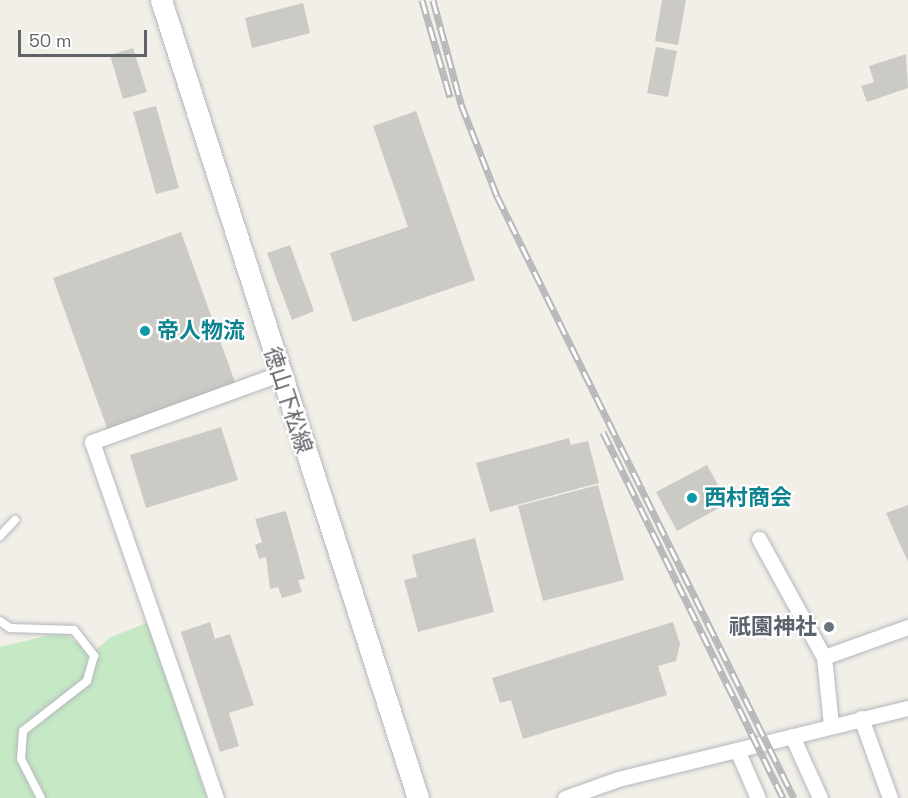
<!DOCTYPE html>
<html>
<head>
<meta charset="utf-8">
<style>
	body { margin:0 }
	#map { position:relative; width:908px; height:798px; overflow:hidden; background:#f1efe8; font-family:"Space Grotesk","Noto Sans JP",sans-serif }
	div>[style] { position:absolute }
	.green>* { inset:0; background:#c5e8c5 }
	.building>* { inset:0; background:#cccac5 }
	.roads { filter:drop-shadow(0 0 2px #b5b8bc) drop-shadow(0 0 2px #b5b8bc) }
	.service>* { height:8px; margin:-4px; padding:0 4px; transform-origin:4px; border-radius:4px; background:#fff }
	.minor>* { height:15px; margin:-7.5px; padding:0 7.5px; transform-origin:7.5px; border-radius:7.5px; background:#fff }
	.secondary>* { height:21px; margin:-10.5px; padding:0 10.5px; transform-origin:10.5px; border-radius:10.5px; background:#fff }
	.rail>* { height:7px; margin-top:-3.5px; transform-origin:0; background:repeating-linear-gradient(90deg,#fff 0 14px,#b6b7b8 0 28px); box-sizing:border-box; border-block:2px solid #b6b7b8 }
	.dots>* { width:16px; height:16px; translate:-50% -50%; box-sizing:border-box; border:3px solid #fff; border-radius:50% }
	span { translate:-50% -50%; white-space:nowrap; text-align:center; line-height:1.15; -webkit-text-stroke:4.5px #fff; paint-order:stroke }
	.culture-label { font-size:22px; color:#0d838f; font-weight:700 }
	.left { translate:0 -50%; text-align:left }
	.street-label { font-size:22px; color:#5f6368 }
	.worship-label { font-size:22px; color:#5b616d; font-weight:700 }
	.right { translate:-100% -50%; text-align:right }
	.scale { position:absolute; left:18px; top:30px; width:129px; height:27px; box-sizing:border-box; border:3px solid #5f6368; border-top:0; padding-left:8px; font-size:18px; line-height:21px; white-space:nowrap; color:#5f6368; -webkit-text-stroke:4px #fff; paint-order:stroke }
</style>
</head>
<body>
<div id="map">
	<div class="green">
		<div style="clip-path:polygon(149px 622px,207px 798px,0 798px,0 647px,63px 632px,91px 654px,111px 637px)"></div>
	</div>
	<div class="building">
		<div style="clip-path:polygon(662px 0,686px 0,678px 45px,655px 41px)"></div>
		<div style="clip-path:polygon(303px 3px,310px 33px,252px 48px,245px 18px)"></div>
		<div style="clip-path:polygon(656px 47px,677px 51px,668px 97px,647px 93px)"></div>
		<div style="clip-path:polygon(133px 48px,147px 92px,123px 99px,110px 55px)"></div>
		<div style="clip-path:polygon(906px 54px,908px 88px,867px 102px,861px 86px,874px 82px,869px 66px)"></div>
		<div style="clip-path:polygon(156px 106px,179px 188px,156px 194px,133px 112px)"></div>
		<div style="clip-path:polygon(416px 111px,475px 280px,353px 322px,330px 253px,408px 227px,373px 126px)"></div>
		<div style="clip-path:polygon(181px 232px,236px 385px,108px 431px,53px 278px)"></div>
		<div style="clip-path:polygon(290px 245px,314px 311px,292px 320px,267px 253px)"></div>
		<div style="clip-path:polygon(221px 427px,238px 480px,146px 508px,130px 455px)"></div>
		<div style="clip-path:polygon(569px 438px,571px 445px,588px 441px,599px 483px,490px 512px,476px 463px)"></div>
		<div style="clip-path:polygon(707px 465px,728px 503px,677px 531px,656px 492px)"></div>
		<div style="clip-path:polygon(598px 485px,624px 580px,543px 601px,518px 506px)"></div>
		<div style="clip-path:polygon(908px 505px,908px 562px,886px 513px)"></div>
		<div style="clip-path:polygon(286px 511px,305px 579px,298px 580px,302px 592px,282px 598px,278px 587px,270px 589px,266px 557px,259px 559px,255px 545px,262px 542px,255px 519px)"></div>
		<div style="clip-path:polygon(475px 538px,494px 612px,418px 632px,404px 580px,417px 577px,412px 555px)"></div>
		<div style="clip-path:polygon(210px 622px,215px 639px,230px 634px,254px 705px,229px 713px,239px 746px,220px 752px,181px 632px)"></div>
		<div style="clip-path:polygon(673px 622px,680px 644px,676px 661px,658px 666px,667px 695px,523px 739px,511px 700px,500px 703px,492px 678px)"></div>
	</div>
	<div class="roads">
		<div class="service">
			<div style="left:0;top:536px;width:22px;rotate:-47deg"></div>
			<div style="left:0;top:621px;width:12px;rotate:35deg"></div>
			<div style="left:10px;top:628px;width:64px;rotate:1.8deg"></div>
			<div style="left:74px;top:630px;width:33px;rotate:52deg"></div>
			<div style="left:94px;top:656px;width:26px;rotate:106deg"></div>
			<div style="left:87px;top:681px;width:81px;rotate:142deg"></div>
			<div style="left:23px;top:731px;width:28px;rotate:94deg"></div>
			<div style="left:21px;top:759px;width:44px;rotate:62.9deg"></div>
		</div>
		<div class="minor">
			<div style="left:759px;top:539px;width:135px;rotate:61.2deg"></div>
			<div style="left:824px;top:657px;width:68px;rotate:84.1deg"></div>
			<div style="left:824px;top:657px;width:89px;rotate:-19.7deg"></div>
			<div style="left:861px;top:718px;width:85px;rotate:70.1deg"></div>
			<div style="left:792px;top:736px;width:68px;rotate:65.7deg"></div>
			<div style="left:737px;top:750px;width:52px;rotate:66.4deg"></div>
			<div style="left:216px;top:798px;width:377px;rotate:-109.2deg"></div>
			<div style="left:92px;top:442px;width:199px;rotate:-20deg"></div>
			<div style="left:565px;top:798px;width:56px;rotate:-19.7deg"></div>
			<div style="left:618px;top:779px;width:299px;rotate:-13.8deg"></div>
		</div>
		<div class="secondary">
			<div style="left:161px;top:0;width:838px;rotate:72.15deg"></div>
		</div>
	</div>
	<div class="rail">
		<div style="left:422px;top:0;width:101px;rotate:73.9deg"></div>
		<div style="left:433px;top:0;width:108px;rotate:74.9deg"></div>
		<div style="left:461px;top:104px;width:99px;rotate:68.6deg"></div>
		<div style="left:497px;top:196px;width:671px;rotate:63.74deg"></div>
		<div style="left:603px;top:432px;width:408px;rotate:63.8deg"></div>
	</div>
	<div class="dots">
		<div style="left:145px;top:331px;background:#0f9aa8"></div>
		<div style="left:692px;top:498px;background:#0f9aa8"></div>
		<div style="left:829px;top:627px;background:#6b7280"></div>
	</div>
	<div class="culture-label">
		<span class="left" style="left:157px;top:331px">帝人物流</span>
		<span class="left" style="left:704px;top:498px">西村商会</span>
	</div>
	<div class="street-label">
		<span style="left:288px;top:400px;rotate:72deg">徳山下松線</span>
	</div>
	<div class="worship-label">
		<span class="right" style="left:817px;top:627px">祇園神社</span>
	</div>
	<div class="scale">50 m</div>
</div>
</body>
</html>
